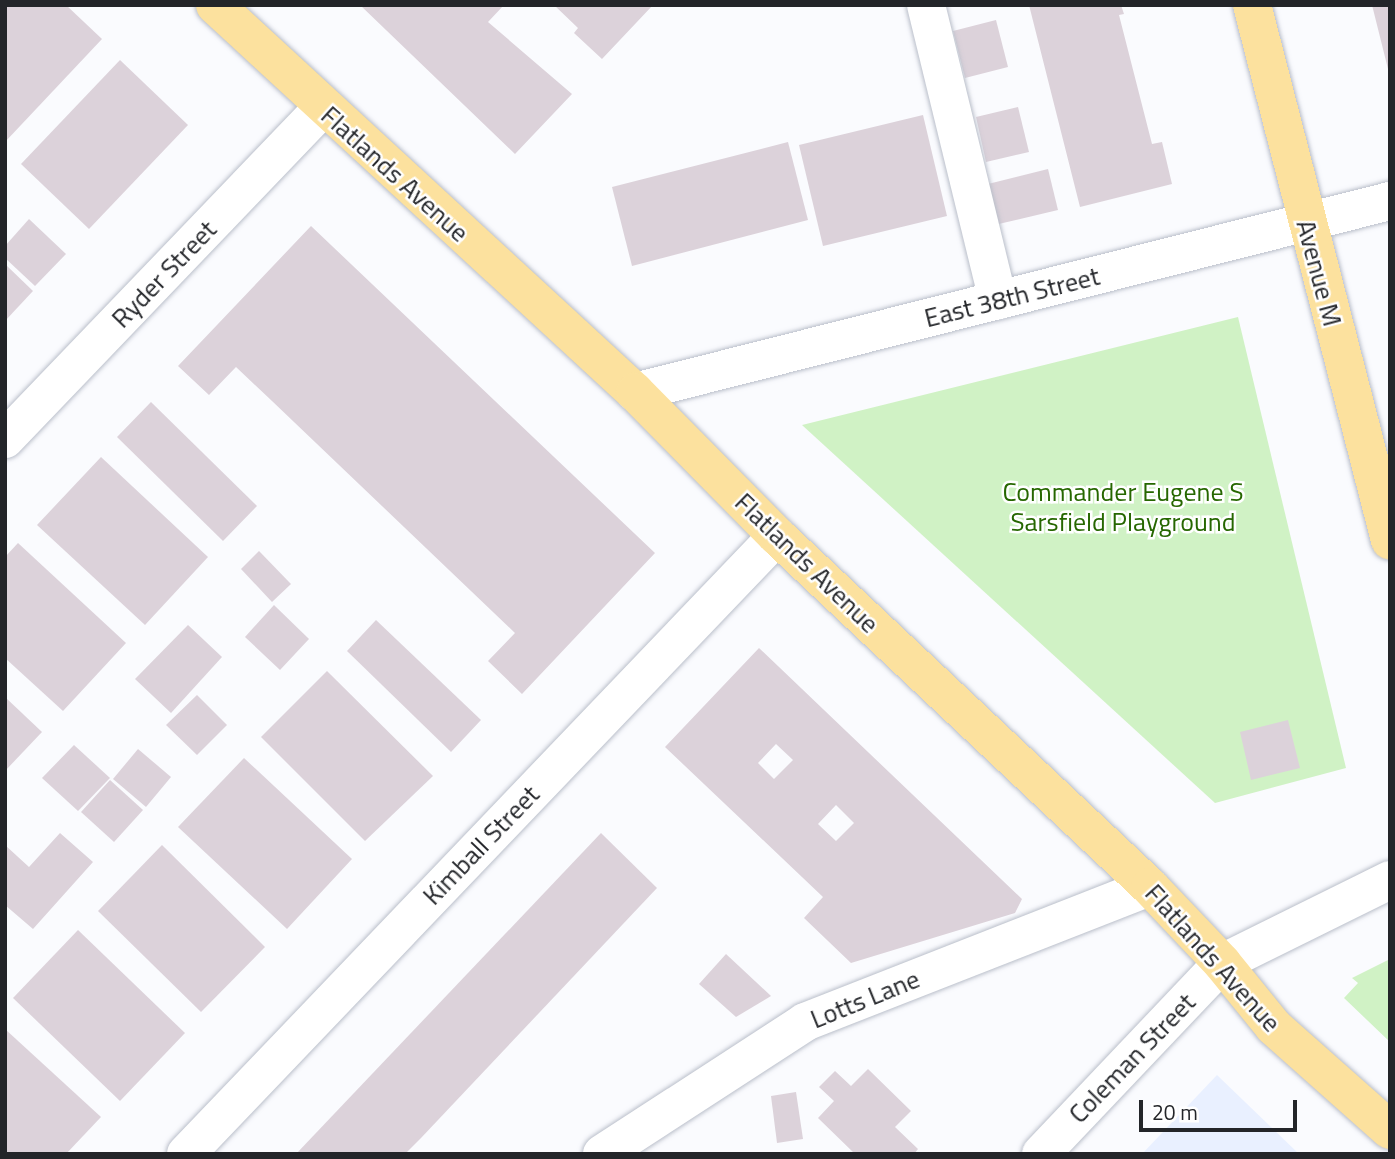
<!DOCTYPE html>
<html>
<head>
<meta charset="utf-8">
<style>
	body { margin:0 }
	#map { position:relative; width:1395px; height:1159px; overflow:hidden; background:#fafbfe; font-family:"Titillium Web",sans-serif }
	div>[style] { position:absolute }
	.built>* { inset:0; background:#e9f0ff }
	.green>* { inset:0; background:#d0f2c5 }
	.building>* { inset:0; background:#dcd2da }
	.roads { filter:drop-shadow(0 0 2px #babfca) drop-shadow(0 0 2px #babfca) }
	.minor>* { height:38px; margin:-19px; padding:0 19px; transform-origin:19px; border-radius:19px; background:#fff }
	.major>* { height:38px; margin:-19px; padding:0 19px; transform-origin:19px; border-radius:19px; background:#fce19e }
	span { translate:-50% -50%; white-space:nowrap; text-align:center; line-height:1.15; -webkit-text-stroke:5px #fff; paint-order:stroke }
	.street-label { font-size:26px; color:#232529 }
	.park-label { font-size:26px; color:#266700 }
	.frame { position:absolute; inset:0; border:7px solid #232529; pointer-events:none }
	.scale { position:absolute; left:1139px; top:1100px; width:158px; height:32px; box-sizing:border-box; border:4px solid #232529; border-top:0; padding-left:9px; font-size:21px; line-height:24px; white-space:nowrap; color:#232529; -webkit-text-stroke:5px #fff; paint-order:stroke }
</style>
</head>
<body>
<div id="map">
	<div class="built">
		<div style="clip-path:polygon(1217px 1075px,1299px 1154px,1142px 1154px)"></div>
	</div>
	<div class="green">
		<div style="clip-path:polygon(1238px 317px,1346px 768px,1215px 803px,802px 425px)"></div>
		<div style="clip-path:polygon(1390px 959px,1390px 1042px,1344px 998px,1358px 983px,1352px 978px)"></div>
	</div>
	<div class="building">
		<div style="clip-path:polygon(7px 5px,66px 5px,102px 39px,5px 142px)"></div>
		<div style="clip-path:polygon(360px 5px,504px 5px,488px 22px,572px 94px,515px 154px)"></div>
		<div style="clip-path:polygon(554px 5px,653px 5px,602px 59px,574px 33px,578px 28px)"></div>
		<div style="clip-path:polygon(1029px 5px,1121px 5px,1124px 14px,1119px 15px,1152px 144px,1162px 142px,1172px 184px,1080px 207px)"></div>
		<div style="clip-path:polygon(1372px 5px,1390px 5px,1390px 73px,1389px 73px)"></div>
		<div style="clip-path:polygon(996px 20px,1008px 67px,965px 78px,953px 31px)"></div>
		<div style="clip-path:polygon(120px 60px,188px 125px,89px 229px,21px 164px)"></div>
		<div style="clip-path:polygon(1018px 107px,1029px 152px,986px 162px,976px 117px)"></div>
		<div style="clip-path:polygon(923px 115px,947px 216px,823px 246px,799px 145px)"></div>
		<div style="clip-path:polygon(788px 142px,808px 220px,632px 266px,612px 187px)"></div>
		<div style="clip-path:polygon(1048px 169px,1058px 210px,990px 226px,980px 186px)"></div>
		<div style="clip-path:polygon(29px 219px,66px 254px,35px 286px,5px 258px,5px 246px)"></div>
		<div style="clip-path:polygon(311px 226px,655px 553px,522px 694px,488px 661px,515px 633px,272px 401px,236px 367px,209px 395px,178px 366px)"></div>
		<div style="clip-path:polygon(5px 264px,33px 291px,5px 321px)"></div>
		<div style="clip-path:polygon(151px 402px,257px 506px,223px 541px,117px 437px)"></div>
		<div style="clip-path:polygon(101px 457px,208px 557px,145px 625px,37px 525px)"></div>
		<div style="clip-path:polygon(18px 543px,126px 643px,63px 711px,5px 658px,5px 557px)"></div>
		<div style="clip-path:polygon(259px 551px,291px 584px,272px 602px,241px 569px)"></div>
		<div style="clip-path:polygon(274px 605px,309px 639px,280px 670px,245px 637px)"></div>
		<div style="clip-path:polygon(376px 620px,481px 720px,451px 752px,347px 651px)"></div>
		<div style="clip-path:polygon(188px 625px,222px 657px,171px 713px,135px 679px)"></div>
		<div style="clip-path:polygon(evenodd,759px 648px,1022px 899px,1015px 913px,851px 963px,804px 918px,823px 897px,665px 747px,759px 648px,776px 744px,793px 760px,774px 779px,758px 763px,776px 744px,759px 648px,836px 805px,854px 823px,836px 841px,818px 824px,836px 805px)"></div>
		<div style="clip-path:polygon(327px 671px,433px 776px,365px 841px,261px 737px)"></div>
		<div style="clip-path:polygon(197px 695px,227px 725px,197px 755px,166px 725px)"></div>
		<div style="clip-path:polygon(5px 697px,42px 732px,5px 771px)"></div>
		<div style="clip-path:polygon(1288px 720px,1300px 768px,1251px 780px,1240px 732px)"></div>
		<div style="clip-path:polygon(74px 745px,110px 778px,78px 811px,42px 778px)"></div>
		<div style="clip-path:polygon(138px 749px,171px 777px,146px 807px,113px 779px)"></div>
		<div style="clip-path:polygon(244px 758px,352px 859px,287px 929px,178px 827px)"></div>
		<div style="clip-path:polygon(110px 780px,143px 810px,114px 842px,81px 812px)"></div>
		<div style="clip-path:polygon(60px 833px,93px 862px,33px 929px,5px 905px,5px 845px,29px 867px)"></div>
		<div style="clip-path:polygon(601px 833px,657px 888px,421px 1138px,405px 1154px,296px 1154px)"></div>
		<div style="clip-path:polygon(162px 845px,265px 947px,201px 1012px,98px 911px)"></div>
		<div style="clip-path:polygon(78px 930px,185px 1033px,120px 1101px,13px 998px)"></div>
		<div style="clip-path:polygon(726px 954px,771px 996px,736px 1017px,699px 984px)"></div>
		<div style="clip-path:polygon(5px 1029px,101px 1117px,66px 1154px,5px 1154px)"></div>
		<div style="clip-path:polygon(868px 1069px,911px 1111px,895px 1127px,918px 1149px,914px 1154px,855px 1154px,818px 1118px,834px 1101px,819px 1087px,835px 1071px,851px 1086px)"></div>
		<div style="clip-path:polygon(796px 1092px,803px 1139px,777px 1143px,771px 1096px)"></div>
	</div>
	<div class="roads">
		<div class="minor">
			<div style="left:926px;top:5px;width:304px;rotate:76.3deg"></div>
			<div style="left:635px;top:392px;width:779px;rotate:-14.2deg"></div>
			<div style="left:5px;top:439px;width:458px;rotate:-46.2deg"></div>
			<div style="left:186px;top:1154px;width:855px;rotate:-46.28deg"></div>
			<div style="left:602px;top:1154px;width:242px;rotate:-33deg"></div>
			<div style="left:805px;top:1022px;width:370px;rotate:-21.4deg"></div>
			<div style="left:1041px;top:1154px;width:263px;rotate:-46.5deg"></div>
			<div style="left:1222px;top:963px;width:187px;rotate:-26.3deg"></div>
		</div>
		<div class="major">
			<div style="left:215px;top:5px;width:571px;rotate:42.66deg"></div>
			<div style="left:635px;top:392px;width:202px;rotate:45.4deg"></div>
			<div style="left:777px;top:536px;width:512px;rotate:43.26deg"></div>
			<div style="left:1150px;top:887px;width:105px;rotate:46.5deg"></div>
			<div style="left:1222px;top:963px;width:82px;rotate:50.9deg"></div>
			<div style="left:1274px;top:1027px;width:155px;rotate:41.6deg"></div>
			<div style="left:1252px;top:5px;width:553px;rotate:75.54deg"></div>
		</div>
	</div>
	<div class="street-label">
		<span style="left:395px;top:174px;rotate:42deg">Flatlands Avenue</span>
		<span style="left:1319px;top:273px;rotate:75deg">Avenue M</span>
		<span style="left:164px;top:274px;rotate:-46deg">Ryder Street</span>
		<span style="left:1012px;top:297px;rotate:-14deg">East 38th Street</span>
		<span style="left:807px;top:563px;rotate:44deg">Flatlands Avenue</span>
		<span style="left:481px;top:845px;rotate:-46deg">Kimball Street</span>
		<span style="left:1213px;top:958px;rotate:48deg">Flatlands Avenue</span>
		<span style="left:865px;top:999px;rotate:-22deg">Lotts Lane</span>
		<span style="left:1132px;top:1058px;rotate:-46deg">Coleman Street</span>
	</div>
	<div class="park-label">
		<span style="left:1123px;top:507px">Commander Eugene S<br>Sarsfield Playground</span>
	</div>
	<div class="frame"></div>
	<div class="scale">20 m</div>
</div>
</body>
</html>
